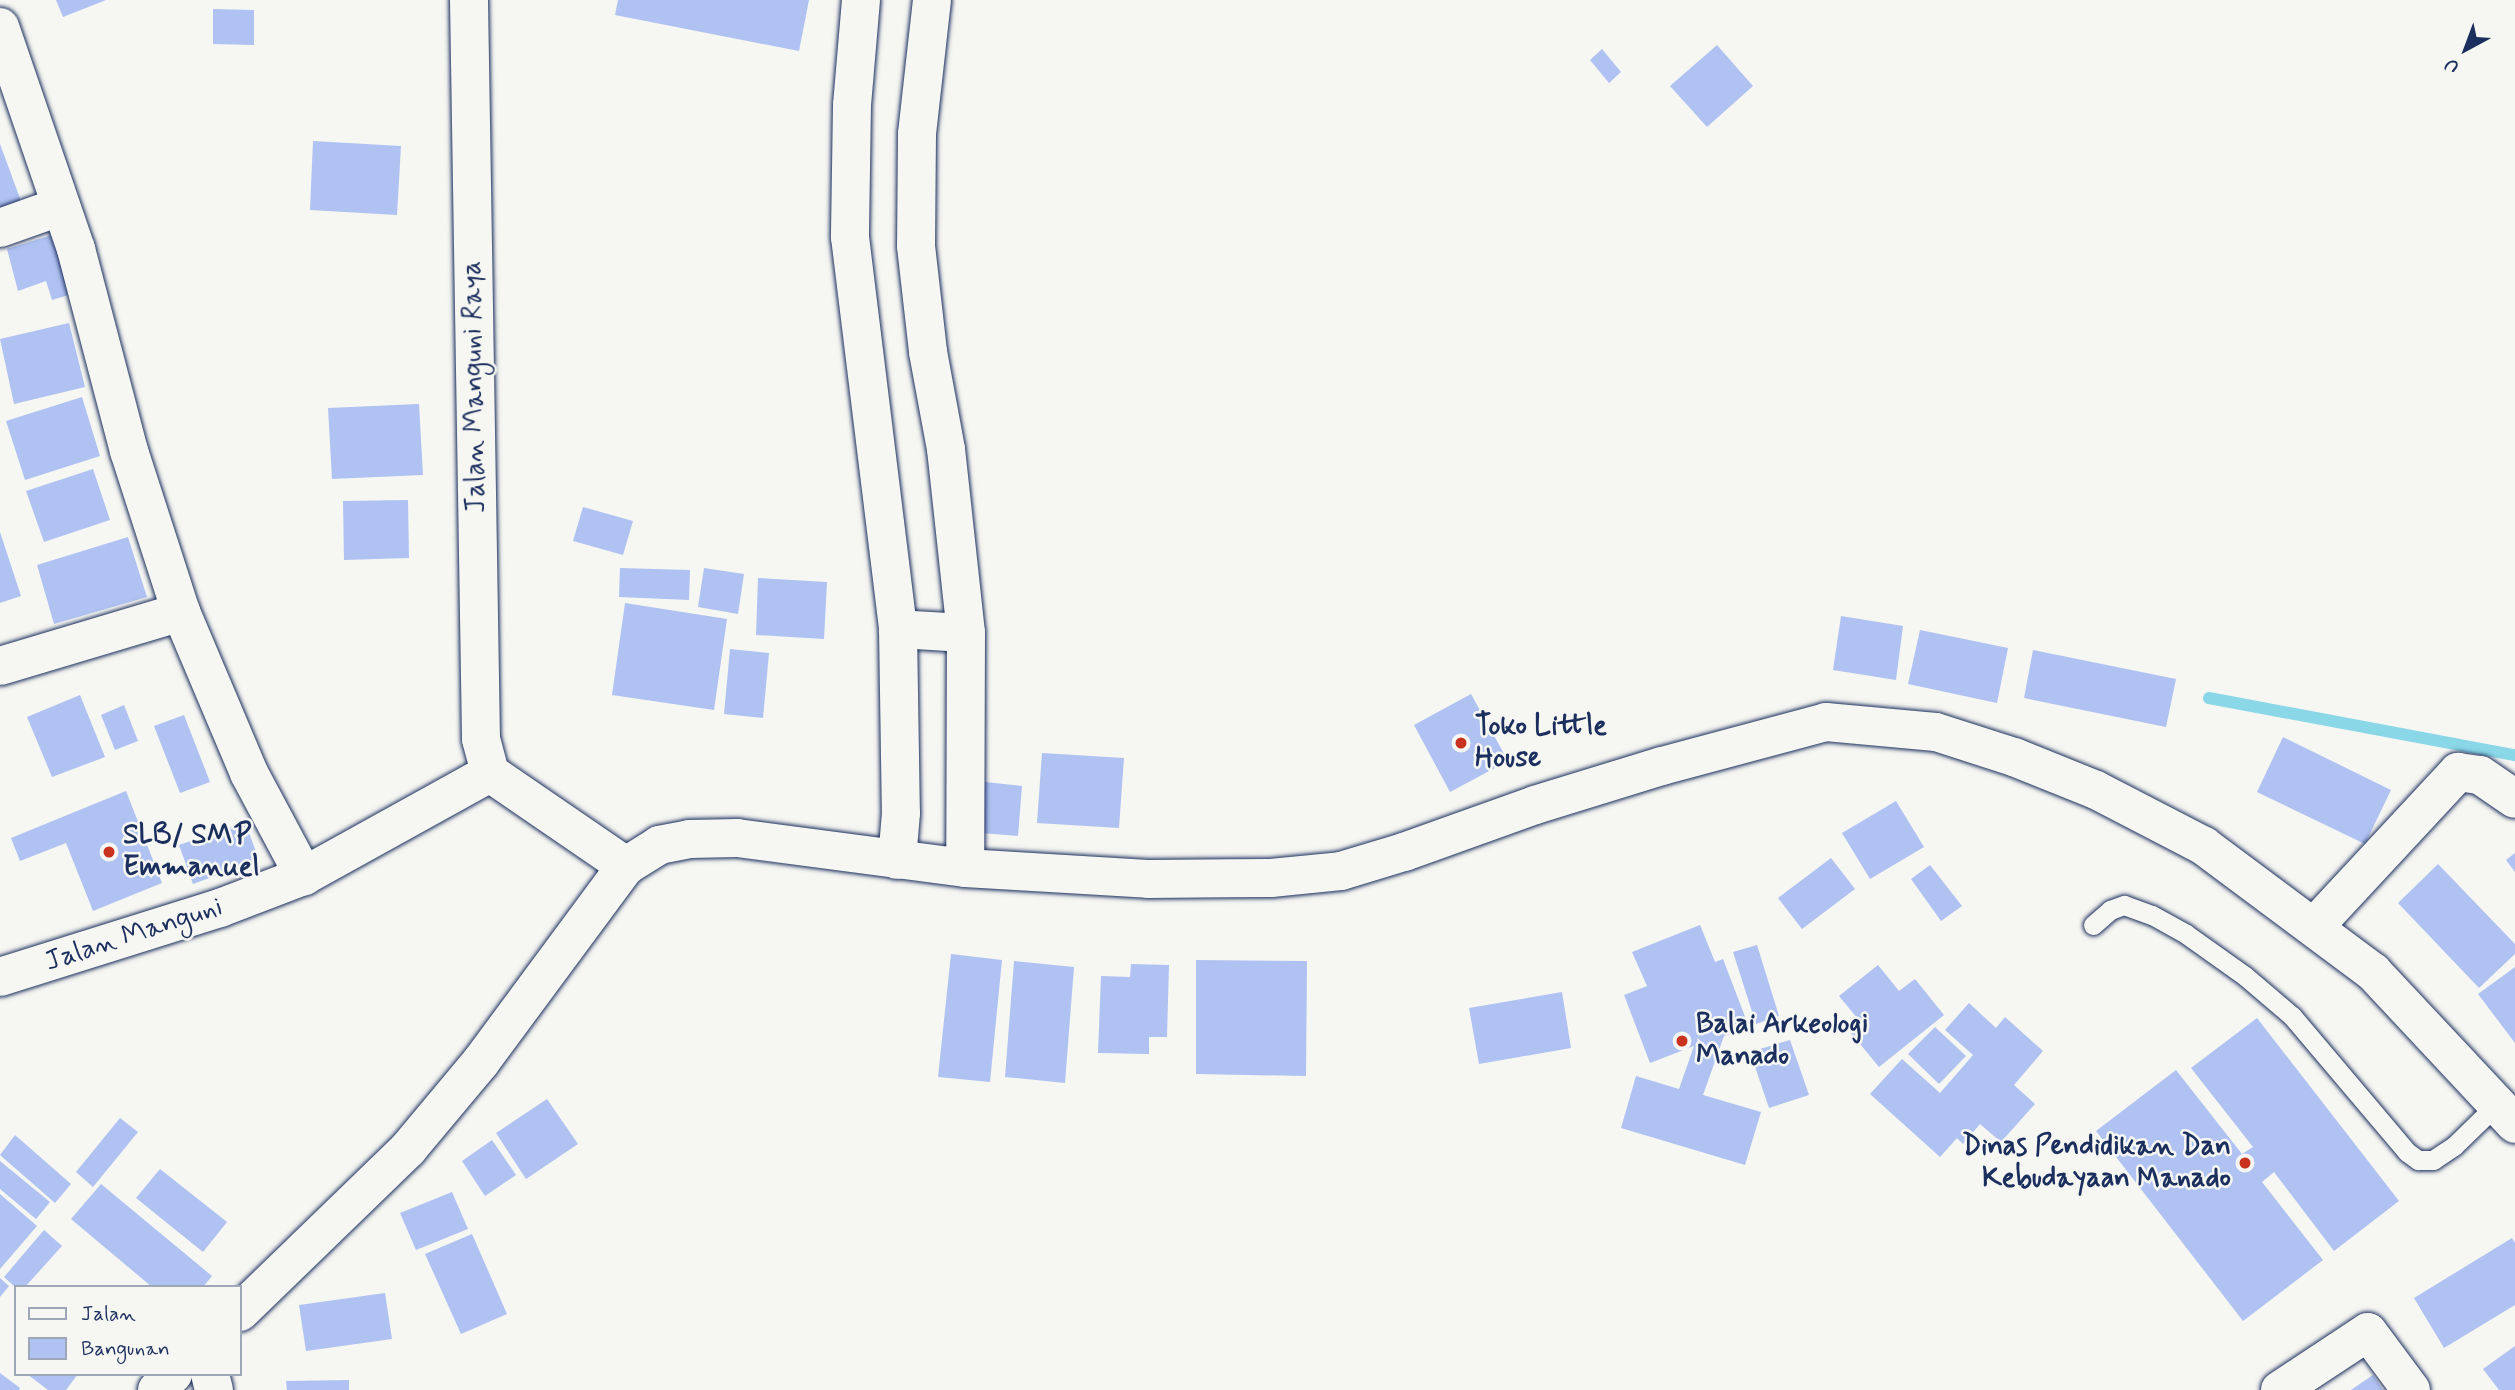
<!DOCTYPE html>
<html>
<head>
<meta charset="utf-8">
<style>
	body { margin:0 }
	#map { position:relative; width:2515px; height:1390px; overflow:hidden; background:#f6f6f2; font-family:Mynerve,sans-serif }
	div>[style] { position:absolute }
	.stream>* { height:12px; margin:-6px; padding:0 6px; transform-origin:6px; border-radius:6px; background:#89d7e7 }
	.building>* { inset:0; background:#afc2f1 }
	.roads { filter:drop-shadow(0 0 2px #1b2f5e) drop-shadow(0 0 2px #1b2f5e) }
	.lane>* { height:19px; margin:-9.5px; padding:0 9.5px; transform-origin:9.5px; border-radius:9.5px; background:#f6f6f2 }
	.street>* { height:38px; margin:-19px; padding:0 19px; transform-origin:19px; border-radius:19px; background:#f6f6f2 }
	.secondary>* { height:38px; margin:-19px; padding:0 19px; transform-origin:19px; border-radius:19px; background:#f6f6f2 }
	.dots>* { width:19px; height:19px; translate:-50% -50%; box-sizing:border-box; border:4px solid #f6f6f2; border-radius:50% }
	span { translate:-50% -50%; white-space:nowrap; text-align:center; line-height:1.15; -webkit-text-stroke:5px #f6f6f2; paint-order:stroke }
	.street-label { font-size:28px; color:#1b2f5e }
	.poi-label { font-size:28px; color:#1b2f5e; font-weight:700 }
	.left { translate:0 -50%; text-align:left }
	.right { translate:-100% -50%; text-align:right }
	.legend { position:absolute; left:14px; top:1285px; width:228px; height:91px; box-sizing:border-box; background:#f6f6f2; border:2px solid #9ea6b7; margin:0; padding:9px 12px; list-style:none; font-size:21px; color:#1b2f5e }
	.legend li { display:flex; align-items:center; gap:14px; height:35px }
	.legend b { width:35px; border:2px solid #9ea6b7 }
	.north { position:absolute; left:2431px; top:14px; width:70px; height:70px; -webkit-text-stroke:5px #f6f6f2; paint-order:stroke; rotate:221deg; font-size:19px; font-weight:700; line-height:28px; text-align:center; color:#1b2f5e }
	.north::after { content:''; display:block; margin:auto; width:24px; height:32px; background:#1b2f5e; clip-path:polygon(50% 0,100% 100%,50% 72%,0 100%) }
</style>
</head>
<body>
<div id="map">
	<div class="stream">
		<div style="left:2209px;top:698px;width:311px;rotate:10.6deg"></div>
	</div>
	<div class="building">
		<div style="clip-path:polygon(56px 0,106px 0,63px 17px)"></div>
		<div style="clip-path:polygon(618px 0,809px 0,799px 51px,615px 15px)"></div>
		<div style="clip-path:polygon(213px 9px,254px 10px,254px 45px,213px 44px)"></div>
		<div style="clip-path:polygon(1717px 45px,1753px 86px,1707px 127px,1670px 86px)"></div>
		<div style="clip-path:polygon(1602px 49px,1621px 72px,1609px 83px,1590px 60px)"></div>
		<div style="clip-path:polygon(313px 141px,401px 146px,397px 215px,310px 210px)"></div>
		<div style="clip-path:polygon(0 144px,25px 212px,0 221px)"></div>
		<div style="clip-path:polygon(58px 233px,72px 294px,52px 300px,46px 281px,18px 291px,7px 249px)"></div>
		<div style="clip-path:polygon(69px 323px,85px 387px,14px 404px,0 339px)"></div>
		<div style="clip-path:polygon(82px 397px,100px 456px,25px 480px,6px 421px)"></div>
		<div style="clip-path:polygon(419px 404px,423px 475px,332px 479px,328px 408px)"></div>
		<div style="clip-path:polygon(93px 469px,110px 520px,44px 542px,26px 491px)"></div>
		<div style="clip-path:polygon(408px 500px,409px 558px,344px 560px,343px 501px)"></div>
		<div style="clip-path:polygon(583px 507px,633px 521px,623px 555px,573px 541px)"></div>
		<div style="clip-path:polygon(0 532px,21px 596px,0 603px)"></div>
		<div style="clip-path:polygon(128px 537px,147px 597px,54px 624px,37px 565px)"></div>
		<div style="clip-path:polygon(620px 568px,690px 570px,689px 600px,619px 597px)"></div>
		<div style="clip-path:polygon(704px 568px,744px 574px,738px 614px,698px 607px)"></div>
		<div style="clip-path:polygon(758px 578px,827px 582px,824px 639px,756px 635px)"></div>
		<div style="clip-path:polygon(625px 603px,727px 619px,714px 710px,612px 695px)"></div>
		<div style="clip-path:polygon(1841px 616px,1903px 626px,1896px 680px,1833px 670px)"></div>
		<div style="clip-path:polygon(1920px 630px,2008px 648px,1997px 703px,1908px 684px)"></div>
		<div style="clip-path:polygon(730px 649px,769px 653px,763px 718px,724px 714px)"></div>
		<div style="clip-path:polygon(2033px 650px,2176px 679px,2166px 727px,2024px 698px)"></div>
		<div style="clip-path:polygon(1471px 694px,1508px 761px,1450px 792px,1414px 725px)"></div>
		<div style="clip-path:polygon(80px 695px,105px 757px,52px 777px,27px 717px)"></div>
		<div style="clip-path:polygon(124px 705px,138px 741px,115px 750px,101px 715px)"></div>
		<div style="clip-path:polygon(184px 715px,210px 782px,180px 793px,154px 726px)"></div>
		<div style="clip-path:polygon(2283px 737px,2391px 790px,2365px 844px,2257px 792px)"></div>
		<div style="clip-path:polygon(1042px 753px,1124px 758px,1119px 828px,1037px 823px)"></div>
		<div style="clip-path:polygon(985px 782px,1022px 786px,1018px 836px,981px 833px)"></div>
		<div style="clip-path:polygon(126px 791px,162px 883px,93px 911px,66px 843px,20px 861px,11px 838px)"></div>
		<div style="clip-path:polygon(1896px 801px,1924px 847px,1870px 879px,1842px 833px)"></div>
		<div style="clip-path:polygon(245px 822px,259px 860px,193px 884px,179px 845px)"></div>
		<div style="clip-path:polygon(2515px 853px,2515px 872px,2506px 860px)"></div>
		<div style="clip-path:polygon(1831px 858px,1855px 889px,1802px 929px,1778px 898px)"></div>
		<div style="clip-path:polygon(2438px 864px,2515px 944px,2515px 954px,2479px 988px,2398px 903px)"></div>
		<div style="clip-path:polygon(1930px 865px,1962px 906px,1941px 921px,1911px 879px)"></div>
		<div style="clip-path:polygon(1700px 925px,1715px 962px,1723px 959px,1749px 1027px,1724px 1036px,1703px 1095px,1761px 1112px,1745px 1165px,1621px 1128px,1636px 1076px,1679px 1089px,1694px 1046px,1650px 1063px,1624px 995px,1647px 986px,1632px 952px)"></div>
		<div style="clip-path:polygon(1757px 945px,1779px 1016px,1756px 1024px,1733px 952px)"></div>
		<div style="clip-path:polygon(951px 954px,1002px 960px,990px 1082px,938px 1077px)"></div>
		<div style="clip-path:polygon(1196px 960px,1307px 961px,1306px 1076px,1196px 1074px)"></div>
		<div style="clip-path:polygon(1014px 961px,1074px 967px,1065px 1083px,1005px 1077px)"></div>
		<div style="clip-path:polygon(1131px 964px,1169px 965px,1167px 1037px,1149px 1037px,1149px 1054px,1098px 1053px,1101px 976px,1130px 977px)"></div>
		<div style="clip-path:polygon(1878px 965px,1899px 991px,1915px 979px,1944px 1015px,1879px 1067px,1851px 1033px,1862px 1024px,1839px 996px)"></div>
		<div style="clip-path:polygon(2515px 967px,2515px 1043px,2478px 994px)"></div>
		<div style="clip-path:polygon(1562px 992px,1571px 1048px,1479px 1064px,1469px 1008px)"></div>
		<div style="clip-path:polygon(1969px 1003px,1996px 1028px,2005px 1017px,2043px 1051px,2014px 1085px,2035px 1104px,2001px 1142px,1980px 1124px,1963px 1144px,1957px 1138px,1940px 1157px,1870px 1094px,1902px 1059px,1940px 1093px,1973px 1055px,1945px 1030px)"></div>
		<div style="clip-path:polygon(2257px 1018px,2399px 1201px,2334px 1251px,2274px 1172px,2262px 1182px,2323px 1260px,2243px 1321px,2096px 1131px,2176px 1070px,2242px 1154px,2253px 1147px,2191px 1068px)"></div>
		<div style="clip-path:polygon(1935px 1027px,1966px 1056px,1939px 1084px,1908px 1054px)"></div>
		<div style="clip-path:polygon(1790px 1040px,1809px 1095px,1769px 1108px,1750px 1052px)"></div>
		<div style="clip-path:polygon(547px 1099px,578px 1144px,526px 1179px,496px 1133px)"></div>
		<div style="clip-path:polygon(120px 1118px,138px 1132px,93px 1187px,76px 1172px)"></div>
		<div style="clip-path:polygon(15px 1135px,71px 1184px,55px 1203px,0 1155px)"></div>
		<div style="clip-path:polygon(492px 1140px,516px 1175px,485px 1196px,462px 1161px)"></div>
		<div style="clip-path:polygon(0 1161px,50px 1202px,36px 1219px,0 1189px)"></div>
		<div style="clip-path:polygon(160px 1169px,227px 1222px,203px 1252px,136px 1198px)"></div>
		<div style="clip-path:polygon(101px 1184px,212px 1276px,203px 1287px,152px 1287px,71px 1219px)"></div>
		<div style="clip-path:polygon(452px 1192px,468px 1229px,416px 1250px,400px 1213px)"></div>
		<div style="clip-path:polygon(0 1194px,37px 1226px,0 1269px)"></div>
		<div style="clip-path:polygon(44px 1230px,62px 1246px,25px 1287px,15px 1287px,4px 1277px)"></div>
		<div style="clip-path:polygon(472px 1234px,507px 1314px,461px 1334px,425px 1254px)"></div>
		<div style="clip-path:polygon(2512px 1238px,2515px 1243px,2515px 1305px,2444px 1348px,2414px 1298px)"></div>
		<div style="clip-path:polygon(0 1278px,9px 1286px,0 1297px)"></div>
		<div style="clip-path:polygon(385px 1293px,392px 1339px,306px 1351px,299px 1305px)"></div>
		<div style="clip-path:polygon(2515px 1346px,2515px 1390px,2499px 1390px,2483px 1369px)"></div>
		<div style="clip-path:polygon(0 1373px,20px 1388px,19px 1390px,0 1390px)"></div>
		<div style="clip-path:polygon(27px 1374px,78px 1374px,66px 1390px,48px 1390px)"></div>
		<div style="clip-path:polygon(2373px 1375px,2383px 1390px,2351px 1390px)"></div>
		<div style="clip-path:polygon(349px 1380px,349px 1390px,287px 1390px,286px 1381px)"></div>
	</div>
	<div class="roads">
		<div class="lane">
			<div style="left:2093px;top:925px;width:23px;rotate:-41deg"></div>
			<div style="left:2110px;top:910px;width:15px;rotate:-20deg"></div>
			<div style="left:2124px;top:905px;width:30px;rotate:20deg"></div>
			<div style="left:2152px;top:915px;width:39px;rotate:29deg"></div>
			<div style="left:2186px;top:934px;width:72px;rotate:35.4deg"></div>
			<div style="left:2245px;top:976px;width:62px;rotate:40.4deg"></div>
			<div style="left:2292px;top:1016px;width:178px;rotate:49.8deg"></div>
			<div style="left:2407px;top:1152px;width:14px;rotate:36deg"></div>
			<div style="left:2418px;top:1160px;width:15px"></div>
			<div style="left:2433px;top:1160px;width:25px;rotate:-34deg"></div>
			<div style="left:2454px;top:1146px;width:60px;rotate:-44.3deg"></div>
		</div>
		<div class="street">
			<div style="left:861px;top:0;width:105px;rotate:94.9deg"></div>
			<div style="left:852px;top:105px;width:132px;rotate:90.9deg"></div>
			<div style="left:850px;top:237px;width:395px;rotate:83deg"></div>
			<div style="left:898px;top:629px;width:184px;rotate:89.1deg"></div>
			<div style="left:901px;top:813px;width:47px;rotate:94.9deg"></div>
			<div style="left:932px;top:0;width:135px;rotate:96.4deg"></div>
			<div style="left:917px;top:134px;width:112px;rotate:90.5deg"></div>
			<div style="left:916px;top:246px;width:107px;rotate:83.5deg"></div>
			<div style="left:928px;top:352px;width:99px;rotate:79.5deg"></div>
			<div style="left:946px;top:449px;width:185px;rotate:83.8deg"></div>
			<div style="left:966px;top:633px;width:235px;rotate:90.2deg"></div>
			<div style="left:0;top:27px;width:235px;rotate:71.1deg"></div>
			<div style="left:76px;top:249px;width:209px;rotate:75.3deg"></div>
			<div style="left:129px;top:451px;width:169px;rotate:72.1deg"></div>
			<div style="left:0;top:228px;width:63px;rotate:-19.6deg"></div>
			<div style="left:898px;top:629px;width:68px;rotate:3.4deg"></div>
			<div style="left:0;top:666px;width:189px;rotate:-16.6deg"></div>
			<div style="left:181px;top:612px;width:175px;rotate:67.1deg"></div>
			<div style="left:249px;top:773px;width:117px;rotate:61.9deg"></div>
			<div style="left:2314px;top:927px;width:212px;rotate:-47.1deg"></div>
			<div style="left:2458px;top:772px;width:22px;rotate:8deg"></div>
			<div style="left:2480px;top:775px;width:42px;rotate:34.4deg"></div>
			<div style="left:0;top:977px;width:231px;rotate:-17.4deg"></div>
			<div style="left:220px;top:908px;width:90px;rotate:-20.9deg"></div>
			<div style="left:304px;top:876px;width:213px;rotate:-29deg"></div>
			<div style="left:210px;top:1374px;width:16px;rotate:76deg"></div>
			<div style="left:2280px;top:1390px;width:105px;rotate:-33.4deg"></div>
			<div style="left:2368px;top:1332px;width:72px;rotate:53.4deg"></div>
		</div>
		<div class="secondary">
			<div style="left:469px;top:0;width:739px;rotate:89.07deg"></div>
			<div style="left:481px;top:739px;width:35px;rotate:75deg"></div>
			<div style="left:490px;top:773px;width:165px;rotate:34.4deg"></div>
			<div style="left:240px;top:1312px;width:234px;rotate:-44.1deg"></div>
			<div style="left:408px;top:1149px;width:112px;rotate:-50.1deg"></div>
			<div style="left:480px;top:1063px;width:245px;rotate:-53.5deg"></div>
			<div style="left:626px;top:866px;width:39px;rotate:-32deg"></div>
			<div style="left:659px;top:845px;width:31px;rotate:-11deg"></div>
			<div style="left:689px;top:839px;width:48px;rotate:-1.2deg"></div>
			<div style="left:737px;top:838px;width:230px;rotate:7.5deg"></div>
			<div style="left:965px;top:868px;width:183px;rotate:3.4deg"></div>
			<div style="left:1148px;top:879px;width:123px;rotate:-0.5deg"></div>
			<div style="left:1271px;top:878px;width:70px;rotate:-5.7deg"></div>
			<div style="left:1341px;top:871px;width:66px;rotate:-16.8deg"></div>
			<div style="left:1404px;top:852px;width:139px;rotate:-19.7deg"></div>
			<div style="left:1535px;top:805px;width:133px;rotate:-17.1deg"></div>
			<div style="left:1662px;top:766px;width:170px;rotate:-15deg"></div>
			<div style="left:1826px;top:722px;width:110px;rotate:5.2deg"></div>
			<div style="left:1936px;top:732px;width:82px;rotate:17.8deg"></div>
			<div style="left:2014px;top:757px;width:88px;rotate:21.9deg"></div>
			<div style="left:2096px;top:790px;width:122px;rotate:27.4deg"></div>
			<div style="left:2204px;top:846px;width:211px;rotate:36.7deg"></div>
			<div style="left:2373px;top:972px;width:208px;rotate:46.9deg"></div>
			<div style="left:157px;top:1390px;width:23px;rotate:-45deg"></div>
		</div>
	</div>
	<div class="dots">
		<div style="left:1461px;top:743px;background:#c8321e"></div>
		<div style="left:109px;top:852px;background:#c8321e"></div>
		<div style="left:1682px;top:1041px;background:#c8321e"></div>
		<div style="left:2245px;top:1163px;background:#c8321e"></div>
	</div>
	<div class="street-label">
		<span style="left:475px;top:387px;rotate:-91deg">Jalan Manguni Raya</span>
		<span style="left:134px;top:935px;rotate:-18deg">Jalan Manguni</span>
	</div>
	<div class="poi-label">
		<span class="left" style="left:1475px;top:743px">Toko Little<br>House</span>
		<span class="left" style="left:123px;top:852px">SLB/ SMP<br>Emmanuel</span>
		<span class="left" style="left:1696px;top:1041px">Balai Arkeologi<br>Manado</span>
		<span class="right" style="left:2231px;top:1163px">Dinas Pendidikan Dan<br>Kebudayaan Manado</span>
	</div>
	<ul class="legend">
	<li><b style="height:9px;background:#f6f6f2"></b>Jalan</li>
	<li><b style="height:19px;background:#afc2f1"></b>Bangunan</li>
	</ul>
	<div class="north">U</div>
</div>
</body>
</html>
